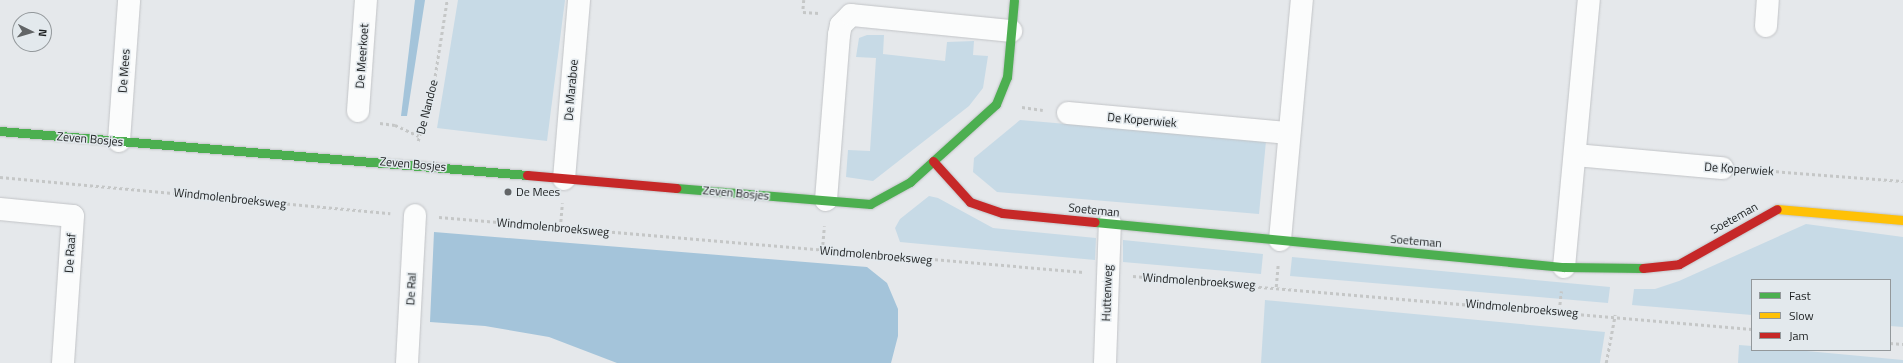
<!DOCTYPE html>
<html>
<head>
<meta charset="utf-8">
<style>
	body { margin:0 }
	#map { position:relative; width:1903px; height:363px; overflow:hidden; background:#e5e8eb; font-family:"Titillium Web",sans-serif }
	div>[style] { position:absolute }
	.green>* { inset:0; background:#c7dae6 }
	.water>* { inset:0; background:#a4c4da }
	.path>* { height:2.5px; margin-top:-1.25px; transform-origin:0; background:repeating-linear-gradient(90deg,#c5c7c7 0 3px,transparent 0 6px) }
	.roads { filter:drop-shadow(0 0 1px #c2c4c7) drop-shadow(0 0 1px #c2c4c7) }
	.street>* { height:22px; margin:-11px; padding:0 11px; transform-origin:11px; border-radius:11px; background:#fbfcfc }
	.fast>* { height:9px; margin:-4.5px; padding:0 4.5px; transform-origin:4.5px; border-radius:4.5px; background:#4caf50 }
	.slow>* { height:9px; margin:-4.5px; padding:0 4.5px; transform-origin:4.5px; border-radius:4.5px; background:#ffc107 }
	.jam>* { height:9px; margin:-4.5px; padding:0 4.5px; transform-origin:4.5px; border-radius:4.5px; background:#c62828 }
	.dots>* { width:11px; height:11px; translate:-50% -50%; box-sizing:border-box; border:2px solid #e3e9ed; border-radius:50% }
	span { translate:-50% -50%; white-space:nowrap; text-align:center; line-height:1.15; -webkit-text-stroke:3px #e3e9ed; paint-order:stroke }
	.street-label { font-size:12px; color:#1c1f20 }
	.poi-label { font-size:12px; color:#1c1f20 }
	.left { translate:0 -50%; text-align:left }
	.legend { position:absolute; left:1751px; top:279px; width:140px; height:72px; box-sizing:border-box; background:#e3e9ed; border:1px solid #93989b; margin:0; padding:5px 7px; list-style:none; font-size:12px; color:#1c1f20 }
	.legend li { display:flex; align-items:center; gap:8px; height:20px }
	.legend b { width:20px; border:1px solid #93989b }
	.north { position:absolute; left:12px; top:12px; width:40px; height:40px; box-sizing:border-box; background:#e3e9ed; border:1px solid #93989b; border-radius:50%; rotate:95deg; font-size:11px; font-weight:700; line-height:16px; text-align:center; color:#1c1f20 }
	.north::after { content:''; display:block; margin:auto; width:14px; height:18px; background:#626567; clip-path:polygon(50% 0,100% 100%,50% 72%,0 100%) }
</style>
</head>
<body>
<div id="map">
	<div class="green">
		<div style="clip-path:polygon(458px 0,565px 0,547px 141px,437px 128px)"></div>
		<div style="clip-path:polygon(867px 35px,884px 35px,883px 54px,945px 61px,947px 42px,974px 41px,973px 55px,988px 56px,983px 88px,969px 106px,873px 181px,846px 177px,848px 150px,870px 151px,876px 58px,856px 57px,859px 38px)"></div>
		<div style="clip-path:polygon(1020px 120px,1266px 141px,1259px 214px,997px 192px,973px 172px,974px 158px)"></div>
		<div style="clip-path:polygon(929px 196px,938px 198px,993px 228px,1096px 238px,1095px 260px,900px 242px,895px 228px,900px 219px)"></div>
		<div style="clip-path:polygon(1806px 224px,1903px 237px,1903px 327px,1890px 326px,1890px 280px,1752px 280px,1752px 315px,1632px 305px,1634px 289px,1655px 289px,1679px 281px)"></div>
		<div style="clip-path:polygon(1123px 240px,1263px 254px,1261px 274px,1123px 262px)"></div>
		<div style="clip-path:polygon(1292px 257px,1610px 287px,1608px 303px,1290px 276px)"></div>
		<div style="clip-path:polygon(1265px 300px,1605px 332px,1600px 363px,1261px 363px)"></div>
		<div style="clip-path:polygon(1739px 345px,1752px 346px,1752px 350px,1796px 350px,1903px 360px,1903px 363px,1738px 363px)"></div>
	</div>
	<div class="water">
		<div style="clip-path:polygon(415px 0,425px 0,407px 116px,401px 116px)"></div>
		<div style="clip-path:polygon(434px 232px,867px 267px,887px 283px,898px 309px,898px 336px,891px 363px,617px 363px,549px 337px,485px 326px,430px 322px)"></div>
	</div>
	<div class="path">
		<div style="left:804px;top:0;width:12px;rotate:95deg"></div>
		<div style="left:803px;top:12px;width:16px;rotate:4deg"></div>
		<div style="left:1022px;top:107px;width:21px;rotate:8deg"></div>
		<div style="left:380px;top:123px;width:15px;rotate:8deg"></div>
		<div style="left:395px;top:125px;width:26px;rotate:25deg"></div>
		<div style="left:418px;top:141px;width:61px;rotate:-74.8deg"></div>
		<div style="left:434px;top:82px;width:83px;rotate:-81deg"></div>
		<div style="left:1746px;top:169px;width:157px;rotate:4.4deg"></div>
		<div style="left:0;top:177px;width:392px;rotate:5.3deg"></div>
		<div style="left:439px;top:217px;width:647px;rotate:4.87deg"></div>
		<div style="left:560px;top:228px;width:25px;rotate:-85deg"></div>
		<div style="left:822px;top:251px;width:25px;rotate:-85deg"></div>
		<div style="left:1133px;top:276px;width:621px;rotate:4.89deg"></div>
		<div style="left:1276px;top:287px;width:23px;rotate:-85deg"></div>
		<div style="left:1559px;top:311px;width:20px;rotate:-84deg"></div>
		<div style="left:1890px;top:343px;width:13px;rotate:4deg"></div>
		<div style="left:1606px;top:363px;width:49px;rotate:-79.4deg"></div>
	</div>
	<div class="roads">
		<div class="street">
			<div style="left:1766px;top:26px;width:26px;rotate:-86deg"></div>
			<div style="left:358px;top:111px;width:111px;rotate:-85.9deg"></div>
			<div style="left:1068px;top:113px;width:222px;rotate:5.2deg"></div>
			<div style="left:119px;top:141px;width:141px;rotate:-85.9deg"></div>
			<div style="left:1575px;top:155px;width:148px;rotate:5.1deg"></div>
			<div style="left:564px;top:179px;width:180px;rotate:-85.2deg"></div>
			<div style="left:826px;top:200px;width:166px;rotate:-85.5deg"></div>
			<div style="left:839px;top:35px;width:10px;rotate:-79deg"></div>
			<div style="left:841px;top:25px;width:14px;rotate:-45deg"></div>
			<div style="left:851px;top:15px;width:161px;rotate:5.7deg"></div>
			<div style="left:0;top:209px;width:73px;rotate:5.5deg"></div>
			<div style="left:73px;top:216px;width:147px;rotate:93.9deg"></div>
			<div style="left:1280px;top:240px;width:241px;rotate:-84.8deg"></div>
			<div style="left:1564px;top:267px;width:268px;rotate:-84.7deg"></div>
			<div style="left:407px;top:363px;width:148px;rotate:-86.9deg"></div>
			<div style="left:1105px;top:363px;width:140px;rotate:-88deg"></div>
		</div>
		<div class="fast">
			<div style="left:0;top:131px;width:529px;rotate:4.77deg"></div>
			<div style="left:676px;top:188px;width:195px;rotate:4.7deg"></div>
			<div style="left:870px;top:204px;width:46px;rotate:-28.8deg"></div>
			<div style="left:910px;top:182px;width:116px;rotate:-42.2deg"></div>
			<div style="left:996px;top:104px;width:29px;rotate:-68deg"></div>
			<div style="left:1007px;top:77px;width:77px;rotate:-84.8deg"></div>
			<div style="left:1095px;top:222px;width:471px;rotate:5.5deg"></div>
			<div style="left:1564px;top:267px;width:79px;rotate:0.7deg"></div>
		</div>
		<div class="slow">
			<div style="left:1777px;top:209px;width:126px;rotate:5deg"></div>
		</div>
		<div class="jam">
			<div style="left:933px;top:161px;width:55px;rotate:47.9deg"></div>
			<div style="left:970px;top:202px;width:34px;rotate:19deg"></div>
			<div style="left:1002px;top:213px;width:93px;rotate:5.5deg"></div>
			<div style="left:527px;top:175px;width:150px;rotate:5deg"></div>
			<div style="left:1643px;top:268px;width:36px;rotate:-6deg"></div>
			<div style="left:1679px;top:264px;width:112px;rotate:-29.3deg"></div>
		</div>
	</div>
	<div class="dots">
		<div style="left:508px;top:192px;background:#626567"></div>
	</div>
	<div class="street-label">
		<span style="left:362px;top:56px;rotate:-86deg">De Meerkoet</span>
		<span style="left:124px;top:71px;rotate:-86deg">De Mees</span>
		<span style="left:571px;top:90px;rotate:-85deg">De Maraboe</span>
		<span style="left:427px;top:107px;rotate:-76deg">De Nandoe</span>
		<span style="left:1142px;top:120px;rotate:5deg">De Koperwiek</span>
		<span style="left:90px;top:139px;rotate:5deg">Zeven Bosjes</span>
		<span style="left:413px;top:164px;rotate:5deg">Zeven Bosjes</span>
		<span style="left:1739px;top:169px;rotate:4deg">De Koperwiek</span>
		<span style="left:736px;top:193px;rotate:5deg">Zeven Bosjes</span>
		<span style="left:230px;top:198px;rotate:6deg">Windmolenbroeksweg</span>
		<span style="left:1094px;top:210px;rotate:6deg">Soeteman</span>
		<span style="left:1734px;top:218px;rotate:-29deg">Soeteman</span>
		<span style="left:553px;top:227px;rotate:5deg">Windmolenbroeksweg</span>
		<span style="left:1416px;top:241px;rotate:5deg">Soeteman</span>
		<span style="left:70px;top:253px;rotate:-86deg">De Raaf</span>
		<span style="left:876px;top:255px;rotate:5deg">Windmolenbroeksweg</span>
		<span style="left:1199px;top:281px;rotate:4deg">Windmolenbroeksweg</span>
		<span style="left:411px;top:289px;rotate:-87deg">De Ral</span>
		<span style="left:1107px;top:293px;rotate:-88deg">Huttenweg</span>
		<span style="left:1522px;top:308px;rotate:5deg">Windmolenbroeksweg</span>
	</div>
	<div class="poi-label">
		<span class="left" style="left:516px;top:192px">De Mees</span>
	</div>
	<ul class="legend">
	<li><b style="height:5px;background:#4caf50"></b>Fast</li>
	<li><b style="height:5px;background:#ffc107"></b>Slow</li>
	<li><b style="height:5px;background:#c62828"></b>Jam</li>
	</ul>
	<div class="north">N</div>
</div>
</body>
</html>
